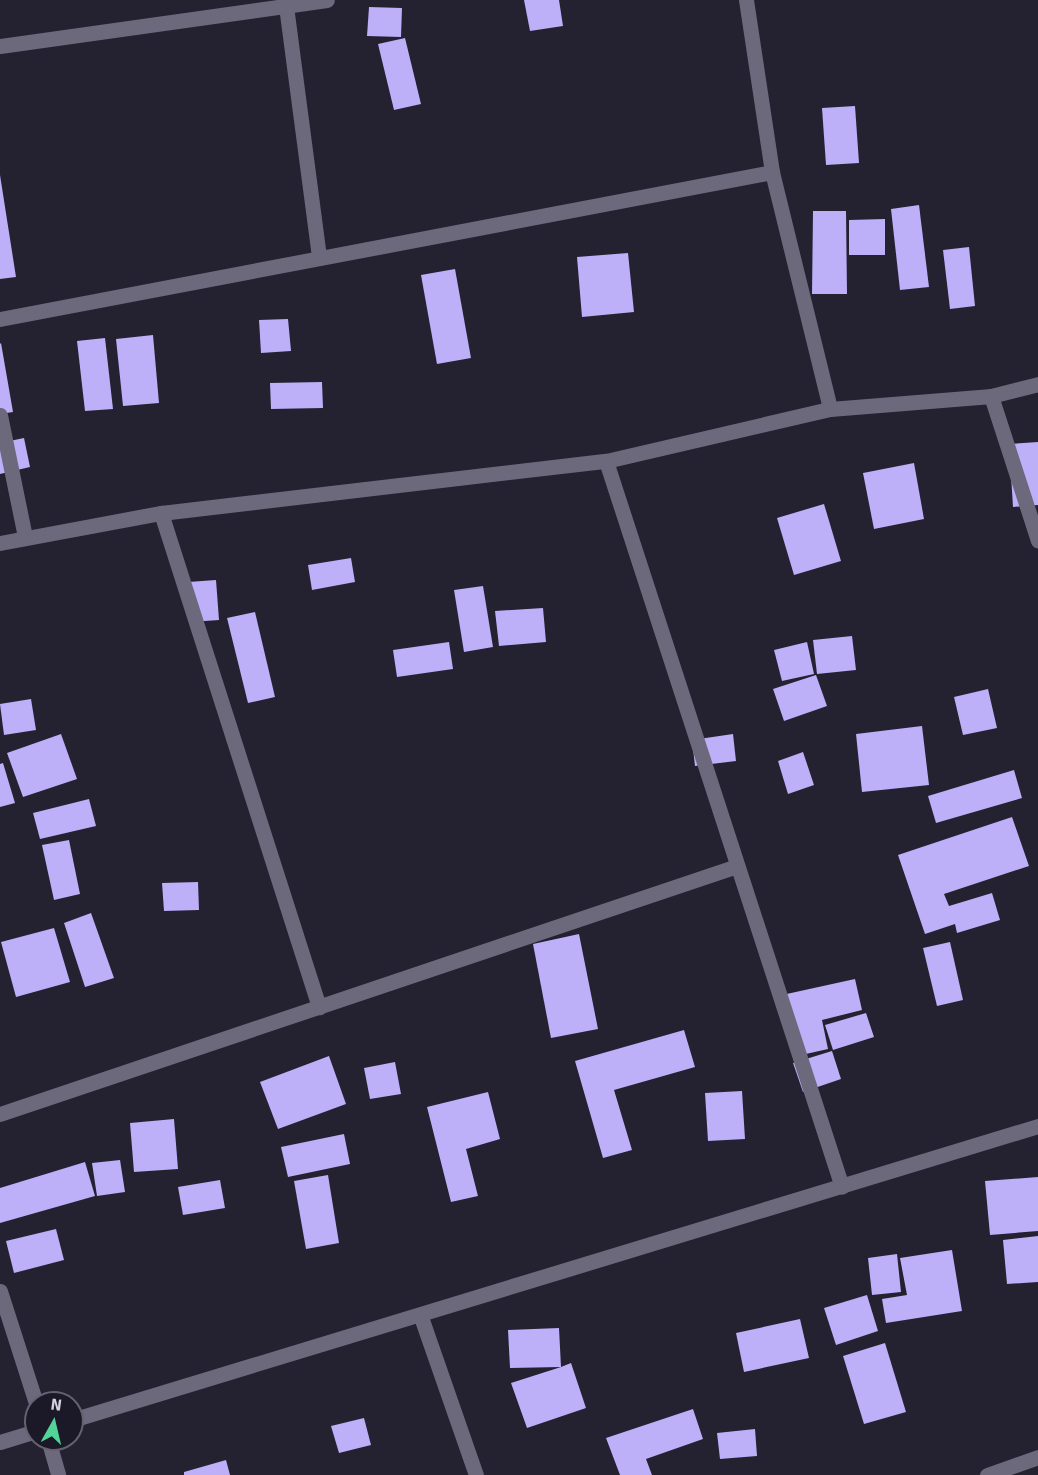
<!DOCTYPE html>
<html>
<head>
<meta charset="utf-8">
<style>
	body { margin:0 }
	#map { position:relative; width:1038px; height:1475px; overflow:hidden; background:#242131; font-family:Signika,sans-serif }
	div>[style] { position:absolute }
	.building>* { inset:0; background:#bdaff8 }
	.minor>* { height:15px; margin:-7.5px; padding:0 7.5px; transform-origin:7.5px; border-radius:7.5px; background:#6c697c }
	span { translate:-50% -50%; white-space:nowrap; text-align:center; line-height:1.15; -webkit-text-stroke:6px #1b1827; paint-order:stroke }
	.north { position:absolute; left:24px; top:1391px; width:60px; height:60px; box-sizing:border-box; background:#1b1827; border:2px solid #656270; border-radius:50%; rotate:8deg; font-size:16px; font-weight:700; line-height:24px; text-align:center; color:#d4d2dd }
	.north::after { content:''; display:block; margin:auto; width:21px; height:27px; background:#52d397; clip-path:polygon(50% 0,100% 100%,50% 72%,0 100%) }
</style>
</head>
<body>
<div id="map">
	<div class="building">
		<div style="clip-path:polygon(524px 0,559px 0,563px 26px,530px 31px)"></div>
		<div style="clip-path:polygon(369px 7px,402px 8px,401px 37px,367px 36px)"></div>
		<div style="clip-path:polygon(405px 38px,421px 104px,394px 110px,378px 44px)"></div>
		<div style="clip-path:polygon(855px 106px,859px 163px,826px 165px,822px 108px)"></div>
		<div style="clip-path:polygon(0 175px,16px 277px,0 279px)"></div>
		<div style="clip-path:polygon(919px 205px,929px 287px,900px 290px,891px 209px)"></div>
		<div style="clip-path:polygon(813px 211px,846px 211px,847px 294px,812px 294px)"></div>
		<div style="clip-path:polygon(885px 219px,885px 255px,849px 255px,849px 220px)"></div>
		<div style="clip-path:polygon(969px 247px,975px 306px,950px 309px,943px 250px)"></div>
		<div style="clip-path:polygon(628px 253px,634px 312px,582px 317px,577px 257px)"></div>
		<div style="clip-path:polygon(455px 269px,471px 358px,437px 364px,421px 275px)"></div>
		<div style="clip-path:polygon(288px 319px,291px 351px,261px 353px,259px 320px)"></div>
		<div style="clip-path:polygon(153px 335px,159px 403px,123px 406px,116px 339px)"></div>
		<div style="clip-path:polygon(105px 338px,113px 409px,85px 411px,77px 341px)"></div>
		<div style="clip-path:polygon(1px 343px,13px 412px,0 414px,0 344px)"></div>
		<div style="clip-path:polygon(322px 382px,323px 408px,271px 409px,270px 383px)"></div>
		<div style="clip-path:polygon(24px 438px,30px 467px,0 474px,0 443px)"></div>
		<div style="clip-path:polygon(1038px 442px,1038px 505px,1013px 507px,1009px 444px)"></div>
		<div style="clip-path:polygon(914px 463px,924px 519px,874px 529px,863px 473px)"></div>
		<div style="clip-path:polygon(824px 504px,841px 561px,794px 575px,777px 518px)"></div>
		<div style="clip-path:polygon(351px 558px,355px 582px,312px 590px,308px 565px)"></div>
		<div style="clip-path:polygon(216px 580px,219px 620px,191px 622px,188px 582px)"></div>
		<div style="clip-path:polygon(483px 586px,493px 647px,464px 652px,454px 590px)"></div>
		<div style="clip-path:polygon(543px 608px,546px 642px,499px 646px,495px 611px)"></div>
		<div style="clip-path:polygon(255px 612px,275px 697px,248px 703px,227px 618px)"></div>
		<div style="clip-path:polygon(852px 636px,856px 670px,817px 674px,813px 640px)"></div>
		<div style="clip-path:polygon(449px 642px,453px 669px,397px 677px,393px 650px)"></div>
		<div style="clip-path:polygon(807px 642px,814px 674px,782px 681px,774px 650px)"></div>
		<div style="clip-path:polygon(816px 675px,827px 706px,784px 721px,773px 689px)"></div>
		<div style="clip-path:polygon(988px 689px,997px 728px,963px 735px,954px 697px)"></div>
		<div style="clip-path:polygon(31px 699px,36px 730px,4px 735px,0 704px)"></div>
		<div style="clip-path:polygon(922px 726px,929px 785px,862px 792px,856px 734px)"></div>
		<div style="clip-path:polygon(61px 734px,77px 779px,23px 797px,7px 753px)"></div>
		<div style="clip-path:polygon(733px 734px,736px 761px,695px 766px,692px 740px)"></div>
		<div style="clip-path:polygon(803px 752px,814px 785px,788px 794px,778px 761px)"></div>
		<div style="clip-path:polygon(3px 763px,15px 803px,0 807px,0 764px)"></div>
		<div style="clip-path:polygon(1014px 770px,1022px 798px,936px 823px,928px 796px)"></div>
		<div style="clip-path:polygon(89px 799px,96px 826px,40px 839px,33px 813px)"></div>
		<div style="clip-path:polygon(1012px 817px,1029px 866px,944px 894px,949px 906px,992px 893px,1000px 920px,957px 933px,955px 924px,925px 934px,898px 855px)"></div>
		<div style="clip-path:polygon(69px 840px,80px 894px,54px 900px,42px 845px)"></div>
		<div style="clip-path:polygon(198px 882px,199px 910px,164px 911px,162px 883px)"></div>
		<div style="clip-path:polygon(91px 913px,114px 978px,85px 987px,64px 923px)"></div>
		<div style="clip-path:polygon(54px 928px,70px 982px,16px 997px,1px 942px)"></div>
		<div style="clip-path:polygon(579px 934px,598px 1029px,551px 1038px,533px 944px)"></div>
		<div style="clip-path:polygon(950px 942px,963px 1000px,937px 1006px,923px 948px)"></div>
		<div style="clip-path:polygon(855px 979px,862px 1010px,822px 1020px,828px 1049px,797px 1056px,782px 995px)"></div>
		<div style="clip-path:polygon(866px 1013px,874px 1037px,833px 1050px,825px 1025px)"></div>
		<div style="clip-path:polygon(684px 1030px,695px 1067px,614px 1090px,632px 1150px,603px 1158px,575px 1061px)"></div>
		<div style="clip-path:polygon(832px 1051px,841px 1079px,803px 1092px,793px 1063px)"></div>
		<div style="clip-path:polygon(329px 1056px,346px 1104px,278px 1129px,260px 1082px)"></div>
		<div style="clip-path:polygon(395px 1062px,401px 1094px,370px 1099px,364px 1068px)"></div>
		<div style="clip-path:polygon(742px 1091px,745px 1139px,708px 1141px,705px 1093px)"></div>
		<div style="clip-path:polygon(488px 1092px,500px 1139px,466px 1149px,478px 1196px,451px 1202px,427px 1107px)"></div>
		<div style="clip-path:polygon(174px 1119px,178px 1169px,134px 1172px,130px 1123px)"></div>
		<div style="clip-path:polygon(344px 1134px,350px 1164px,288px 1177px,281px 1147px)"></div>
		<div style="clip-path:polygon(120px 1160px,125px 1192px,97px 1196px,92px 1163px)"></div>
		<div style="clip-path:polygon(85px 1162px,95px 1196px,0 1223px,0 1188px)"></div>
		<div style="clip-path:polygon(328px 1175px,339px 1243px,306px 1249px,294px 1181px)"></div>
		<div style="clip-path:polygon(1038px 1177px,1038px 1231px,990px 1235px,985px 1181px)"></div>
		<div style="clip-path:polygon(220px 1180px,225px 1208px,183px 1215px,178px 1187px)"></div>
		<div style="clip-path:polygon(56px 1229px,64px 1260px,14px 1273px,6px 1241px)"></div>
		<div style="clip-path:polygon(1038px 1236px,1038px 1282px,1007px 1284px,1003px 1240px)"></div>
		<div style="clip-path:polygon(952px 1250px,962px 1311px,886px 1323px,882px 1299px,907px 1295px,900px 1258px)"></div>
		<div style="clip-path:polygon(897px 1254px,901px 1292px,872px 1295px,868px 1258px)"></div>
		<div style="clip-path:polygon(867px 1295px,878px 1331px,836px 1345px,824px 1308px)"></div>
		<div style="clip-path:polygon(800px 1319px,809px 1358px,744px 1372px,736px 1333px)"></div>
		<div style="clip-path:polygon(559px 1328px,561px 1367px,571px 1363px,586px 1408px,527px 1428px,511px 1383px,561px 1367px,510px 1368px,508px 1330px)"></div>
		<div style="clip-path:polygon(885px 1343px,906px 1412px,864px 1424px,843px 1356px)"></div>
		<div style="clip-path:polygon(693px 1409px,703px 1439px,646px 1459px,652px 1475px,620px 1475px,606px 1438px)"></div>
		<div style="clip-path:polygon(364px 1418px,371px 1445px,339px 1453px,331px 1426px)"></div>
		<div style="clip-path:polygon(755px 1429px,757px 1456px,720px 1459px,717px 1433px)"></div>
		<div style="clip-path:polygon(226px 1460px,230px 1475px,184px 1475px,184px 1472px)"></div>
	</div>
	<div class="minor">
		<div style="left:746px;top:0;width:174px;rotate:81.4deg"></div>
		<div style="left:772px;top:172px;width:244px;rotate:76.2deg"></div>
		<div style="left:286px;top:6px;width:254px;rotate:82.5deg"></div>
		<div style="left:0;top:46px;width:330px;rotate:-8deg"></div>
		<div style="left:0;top:319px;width:786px;rotate:-10.78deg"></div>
		<div style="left:991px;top:396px;width:152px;rotate:72deg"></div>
		<div style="left:0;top:415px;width:125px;rotate:78.4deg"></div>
		<div style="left:606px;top:461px;width:763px;rotate:71.99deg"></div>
		<div style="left:161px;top:513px;width:519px;rotate:72.26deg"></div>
		<div style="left:0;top:543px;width:164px;rotate:-10.6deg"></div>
		<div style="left:161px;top:513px;width:448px;rotate:-6.7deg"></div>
		<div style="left:606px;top:461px;width:230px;rotate:-13.1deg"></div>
		<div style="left:830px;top:409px;width:162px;rotate:-4.6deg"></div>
		<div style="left:991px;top:396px;width:49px;rotate:-14.3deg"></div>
		<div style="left:0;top:1114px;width:778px;rotate:-18.6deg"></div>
		<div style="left:0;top:1291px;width:118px;rotate:72.2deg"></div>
		<div style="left:421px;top:1317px;width:167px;rotate:70.8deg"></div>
		<div style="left:72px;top:1420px;width:1010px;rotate:-16.93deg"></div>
		<div style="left:48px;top:1439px;width:37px;rotate:74deg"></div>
		<div style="left:0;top:1442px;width:38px;rotate:-17deg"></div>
		<div style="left:987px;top:1475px;width:54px;rotate:-19.4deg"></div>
	</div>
	<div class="north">N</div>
</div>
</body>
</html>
